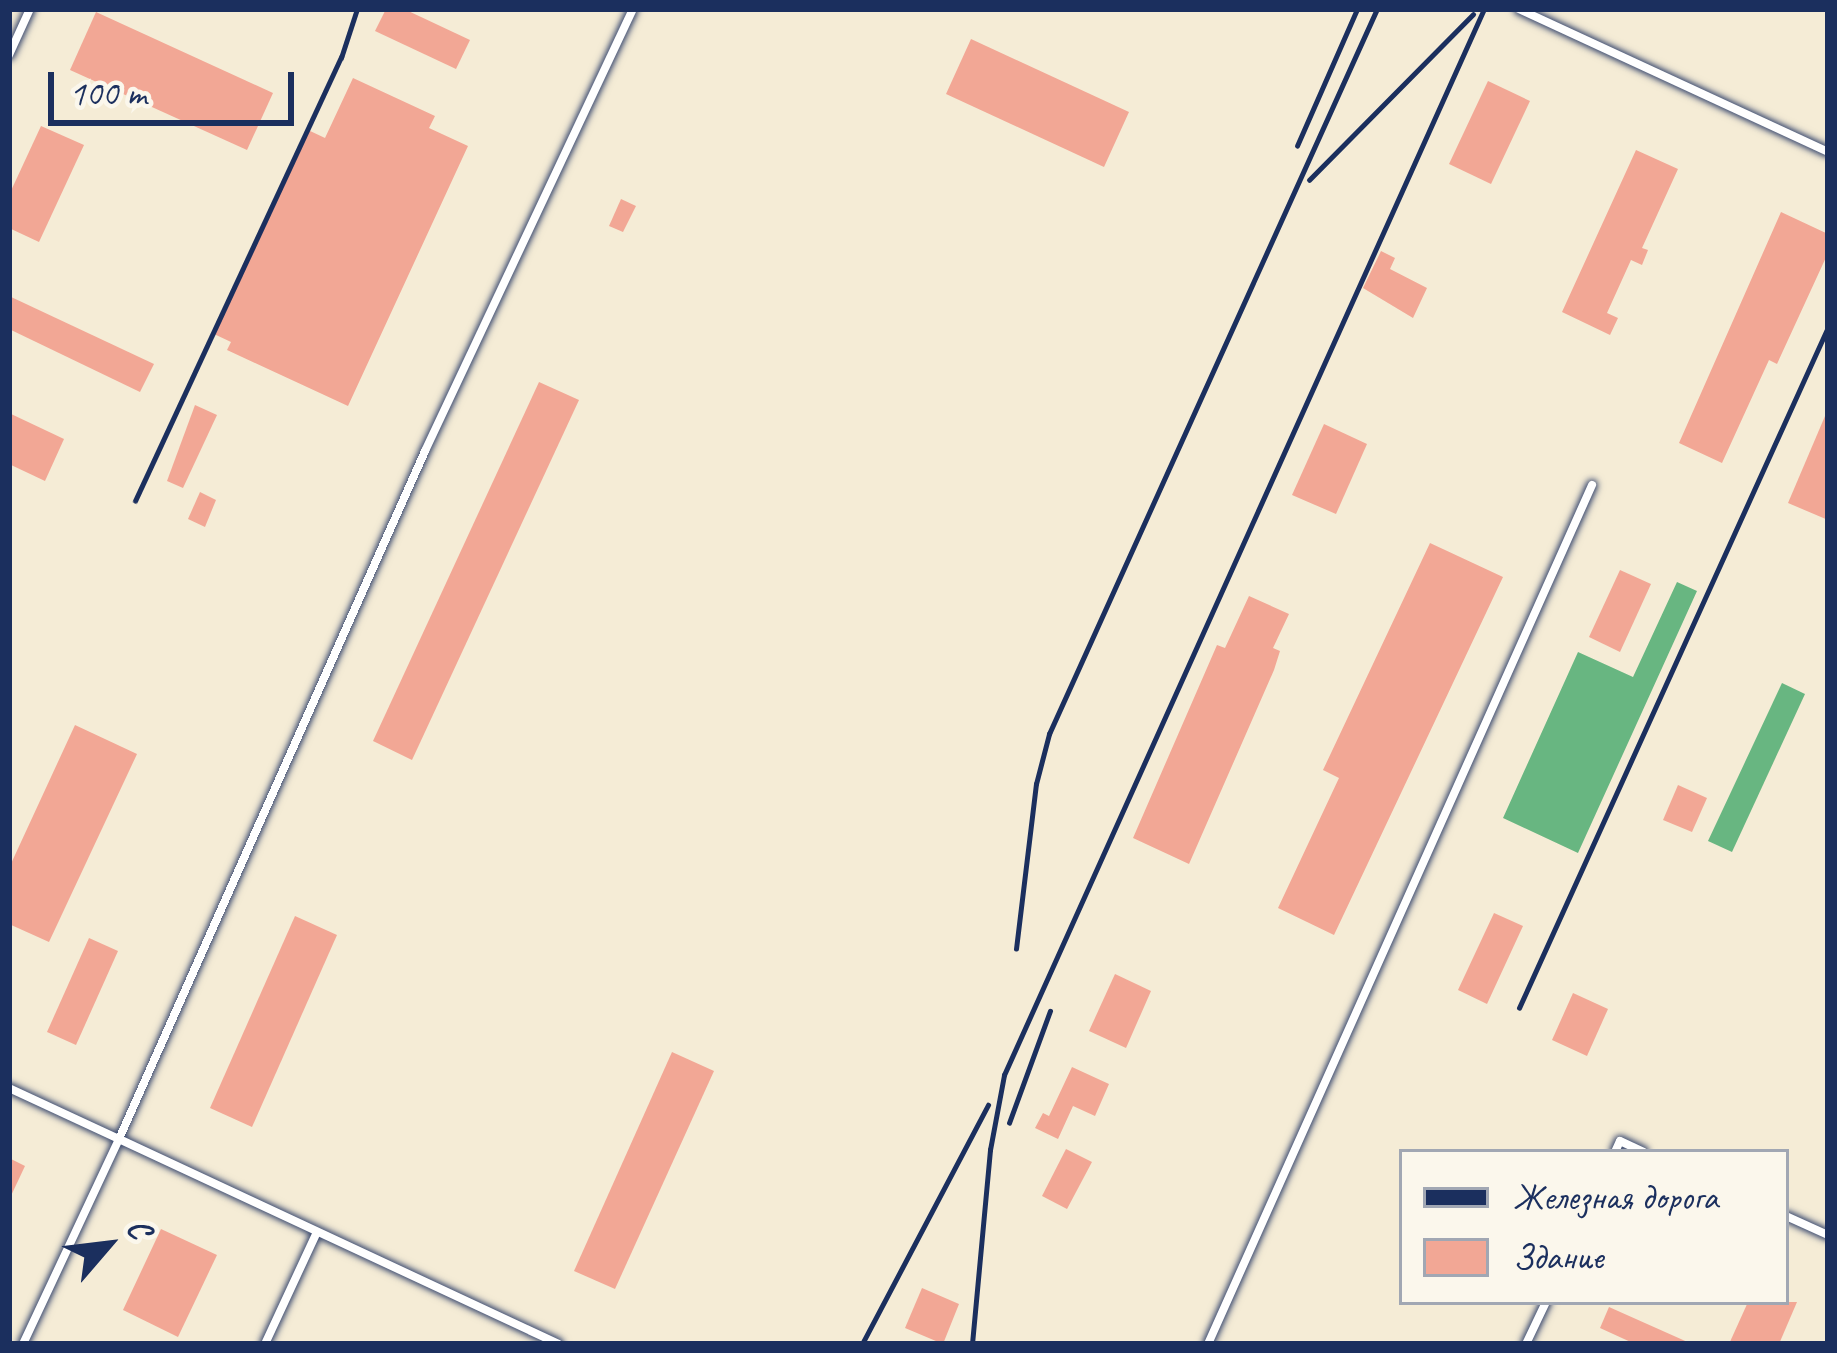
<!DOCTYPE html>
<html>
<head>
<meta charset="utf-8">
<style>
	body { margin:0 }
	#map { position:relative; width:1837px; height:1353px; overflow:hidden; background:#f5ecd6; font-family:Caveat,sans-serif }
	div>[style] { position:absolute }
	.forest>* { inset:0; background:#68b681 }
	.building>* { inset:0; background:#f2a795 }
	.roads { filter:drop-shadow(0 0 3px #3c4b70) drop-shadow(0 0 3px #3c4b70) }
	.lane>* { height:8px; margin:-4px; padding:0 4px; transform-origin:4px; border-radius:4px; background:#fff }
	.rail>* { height:4.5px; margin:-2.25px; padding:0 2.25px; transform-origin:2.25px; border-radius:2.25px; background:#1b2f5e }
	span { translate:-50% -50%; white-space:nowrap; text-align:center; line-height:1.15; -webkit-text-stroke:9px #fbf7ec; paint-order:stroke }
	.frame { position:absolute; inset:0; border:12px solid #1b2f5e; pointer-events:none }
	.legend { position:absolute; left:1399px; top:1149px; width:390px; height:156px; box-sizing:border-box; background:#fbf7ec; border:3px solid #a1a7b3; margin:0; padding:15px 21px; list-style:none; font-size:36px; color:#1b2f5e }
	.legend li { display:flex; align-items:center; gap:24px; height:60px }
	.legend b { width:60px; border:3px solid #a1a7b3 }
	.north { position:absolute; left:48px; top:1185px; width:120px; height:120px; -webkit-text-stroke:9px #fbf7ec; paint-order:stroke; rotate:62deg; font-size:33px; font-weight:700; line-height:48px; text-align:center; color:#1b2f5e }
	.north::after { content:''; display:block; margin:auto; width:42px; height:54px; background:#1b2f5e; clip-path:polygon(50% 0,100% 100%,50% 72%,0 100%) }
	.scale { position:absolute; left:48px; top:72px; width:246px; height:54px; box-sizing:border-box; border:6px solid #1b2f5e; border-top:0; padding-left:15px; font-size:36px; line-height:42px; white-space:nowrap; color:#1b2f5e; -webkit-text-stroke:9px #fbf7ec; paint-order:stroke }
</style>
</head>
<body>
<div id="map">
	<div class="forest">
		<div style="clip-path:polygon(1677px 582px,1697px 591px,1578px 853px,1503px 818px,1578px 652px,1633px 677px)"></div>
		<div style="clip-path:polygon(1782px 683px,1805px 694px,1732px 852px,1708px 841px)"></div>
	</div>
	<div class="building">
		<div style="clip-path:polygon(386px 9px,404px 9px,470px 40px,456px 69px,375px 31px)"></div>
		<div style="clip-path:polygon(96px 12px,273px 93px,247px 150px,70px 70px)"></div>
		<div style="clip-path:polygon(971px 39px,1129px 112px,1104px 167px,946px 94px)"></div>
		<div style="clip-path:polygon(353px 78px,435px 116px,429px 128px,468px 146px,348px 406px,227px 350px,231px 342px,214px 334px,308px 130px,325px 138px)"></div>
		<div style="clip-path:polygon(1488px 81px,1530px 101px,1491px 184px,1449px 164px)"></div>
		<div style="clip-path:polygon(41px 126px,84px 145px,39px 242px,9px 228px,9px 195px)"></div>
		<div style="clip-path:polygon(1636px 150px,1678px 169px,1642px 248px,1648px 250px,1642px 265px,1631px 260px,1607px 313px,1618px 318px,1610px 335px,1562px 312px)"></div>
		<div style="clip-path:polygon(621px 199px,636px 206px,623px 232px,609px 226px)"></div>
		<div style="clip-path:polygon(1781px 212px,1828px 234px,1828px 253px,1777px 364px,1769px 360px,1722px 463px,1679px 443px)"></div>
		<div style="clip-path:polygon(1381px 251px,1395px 258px,1390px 269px,1427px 288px,1413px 318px,1363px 288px)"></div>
		<div style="clip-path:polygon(9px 296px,154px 364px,140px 392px,9px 329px)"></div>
		<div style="clip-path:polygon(539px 382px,579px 400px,412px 760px,373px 741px)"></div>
		<div style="clip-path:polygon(195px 405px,217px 415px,183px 488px,167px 481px)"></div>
		<div style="clip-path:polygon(1828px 409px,1828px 520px,1788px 503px)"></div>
		<div style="clip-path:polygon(9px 413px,64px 439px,45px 481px,9px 464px)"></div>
		<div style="clip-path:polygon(1324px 424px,1367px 444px,1336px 514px,1292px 495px)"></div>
		<div style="clip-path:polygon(200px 492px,216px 500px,205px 527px,188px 519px)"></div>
		<div style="clip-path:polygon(1430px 543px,1503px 577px,1334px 935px,1278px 908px,1339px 778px,1323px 770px)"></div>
		<div style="clip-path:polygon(1620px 570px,1651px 584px,1620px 652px,1589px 637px)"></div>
		<div style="clip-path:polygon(1249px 596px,1289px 614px,1273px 648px,1280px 651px,1274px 670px,1189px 864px,1133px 838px,1217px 645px,1225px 648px)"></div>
		<div style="clip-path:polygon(75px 725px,137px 754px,49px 942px,9px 924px,9px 868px)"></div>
		<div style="clip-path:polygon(1678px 785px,1707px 798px,1692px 832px,1663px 820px)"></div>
		<div style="clip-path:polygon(1494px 913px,1523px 926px,1487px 1004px,1458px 990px)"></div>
		<div style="clip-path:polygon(295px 916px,337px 935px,252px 1127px,210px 1108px)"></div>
		<div style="clip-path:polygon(89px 938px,118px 951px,76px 1045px,47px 1032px)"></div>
		<div style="clip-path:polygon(1115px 974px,1151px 991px,1126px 1048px,1089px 1031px)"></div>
		<div style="clip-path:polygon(1573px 993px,1608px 1009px,1587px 1056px,1552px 1040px)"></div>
		<div style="clip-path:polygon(672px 1052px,714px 1071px,615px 1289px,574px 1271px)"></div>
		<div style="clip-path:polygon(1072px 1067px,1109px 1084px,1095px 1116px,1073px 1106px,1058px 1139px,1035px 1128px,1043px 1113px,1049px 1116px)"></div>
		<div style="clip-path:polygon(1066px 1149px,1092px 1162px,1067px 1209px,1042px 1196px)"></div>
		<div style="clip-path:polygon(9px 1158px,25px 1166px,9px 1200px)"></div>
		<div style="clip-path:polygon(161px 1229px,217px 1255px,178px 1337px,123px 1310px)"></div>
		<div style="clip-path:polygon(922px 1288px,959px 1304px,943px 1344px,905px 1328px)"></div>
		<div style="clip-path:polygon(1748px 1302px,1797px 1302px,1779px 1344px,1729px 1344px)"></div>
		<div style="clip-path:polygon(1609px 1307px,1692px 1344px,1635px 1344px,1600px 1328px)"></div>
	</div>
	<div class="roads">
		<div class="lane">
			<div style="left:1519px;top:9px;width:340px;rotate:24.8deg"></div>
			<div style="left:9px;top:55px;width:51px;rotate:-65.5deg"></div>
			<div style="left:9px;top:1088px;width:121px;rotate:24.9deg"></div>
			<div style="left:119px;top:1139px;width:753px;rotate:-66.02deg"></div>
			<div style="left:425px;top:451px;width:488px;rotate:-64.8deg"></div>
			<div style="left:1615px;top:1152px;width:12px;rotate:-66deg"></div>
			<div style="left:1620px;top:1141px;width:26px;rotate:25deg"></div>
			<div style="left:1786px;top:1216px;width:46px;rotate:24.3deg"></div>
			<div style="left:23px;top:1344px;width:226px;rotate:-64.9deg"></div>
			<div style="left:119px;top:1139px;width:485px;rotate:25deg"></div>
			<div style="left:265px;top:1344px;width:121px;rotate:-65.1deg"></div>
			<div style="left:1208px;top:1344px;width:941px;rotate:-65.91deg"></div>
			<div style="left:1526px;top:1344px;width:47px;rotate:-64.5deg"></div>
		</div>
	</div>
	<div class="rail">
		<div style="left:1297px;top:146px;width:150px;rotate:-66.3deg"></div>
		<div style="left:1309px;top:180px;width:233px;rotate:-45.3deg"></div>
		<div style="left:135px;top:501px;width:489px;rotate:-65.1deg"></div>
		<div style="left:341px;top:58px;width:52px;rotate:-71.9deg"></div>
		<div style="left:1016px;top:949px;width:166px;rotate:-83.1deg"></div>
		<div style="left:1036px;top:784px;width:52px;rotate:-75.4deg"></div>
		<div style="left:1049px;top:734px;width:796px;rotate:-65.66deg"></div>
		<div style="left:1519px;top:1008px;width:748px;rotate:-65.59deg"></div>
		<div style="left:1009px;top:1123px;width:119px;rotate:-69.9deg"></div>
		<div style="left:862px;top:1344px;width:270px;rotate:-62.2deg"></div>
		<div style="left:972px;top:1344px;width:195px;rotate:-84.7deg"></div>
		<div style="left:990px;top:1150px;width:76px;rotate:-79.4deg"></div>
		<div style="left:1004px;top:1075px;width:1169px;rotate:-65.76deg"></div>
	</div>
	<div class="frame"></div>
	<ul class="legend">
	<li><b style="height:15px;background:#1b2f5e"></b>Железная дорога</li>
	<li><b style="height:33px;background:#f2a795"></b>Здание</li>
	</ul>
	<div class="north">С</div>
	<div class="scale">100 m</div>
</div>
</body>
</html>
